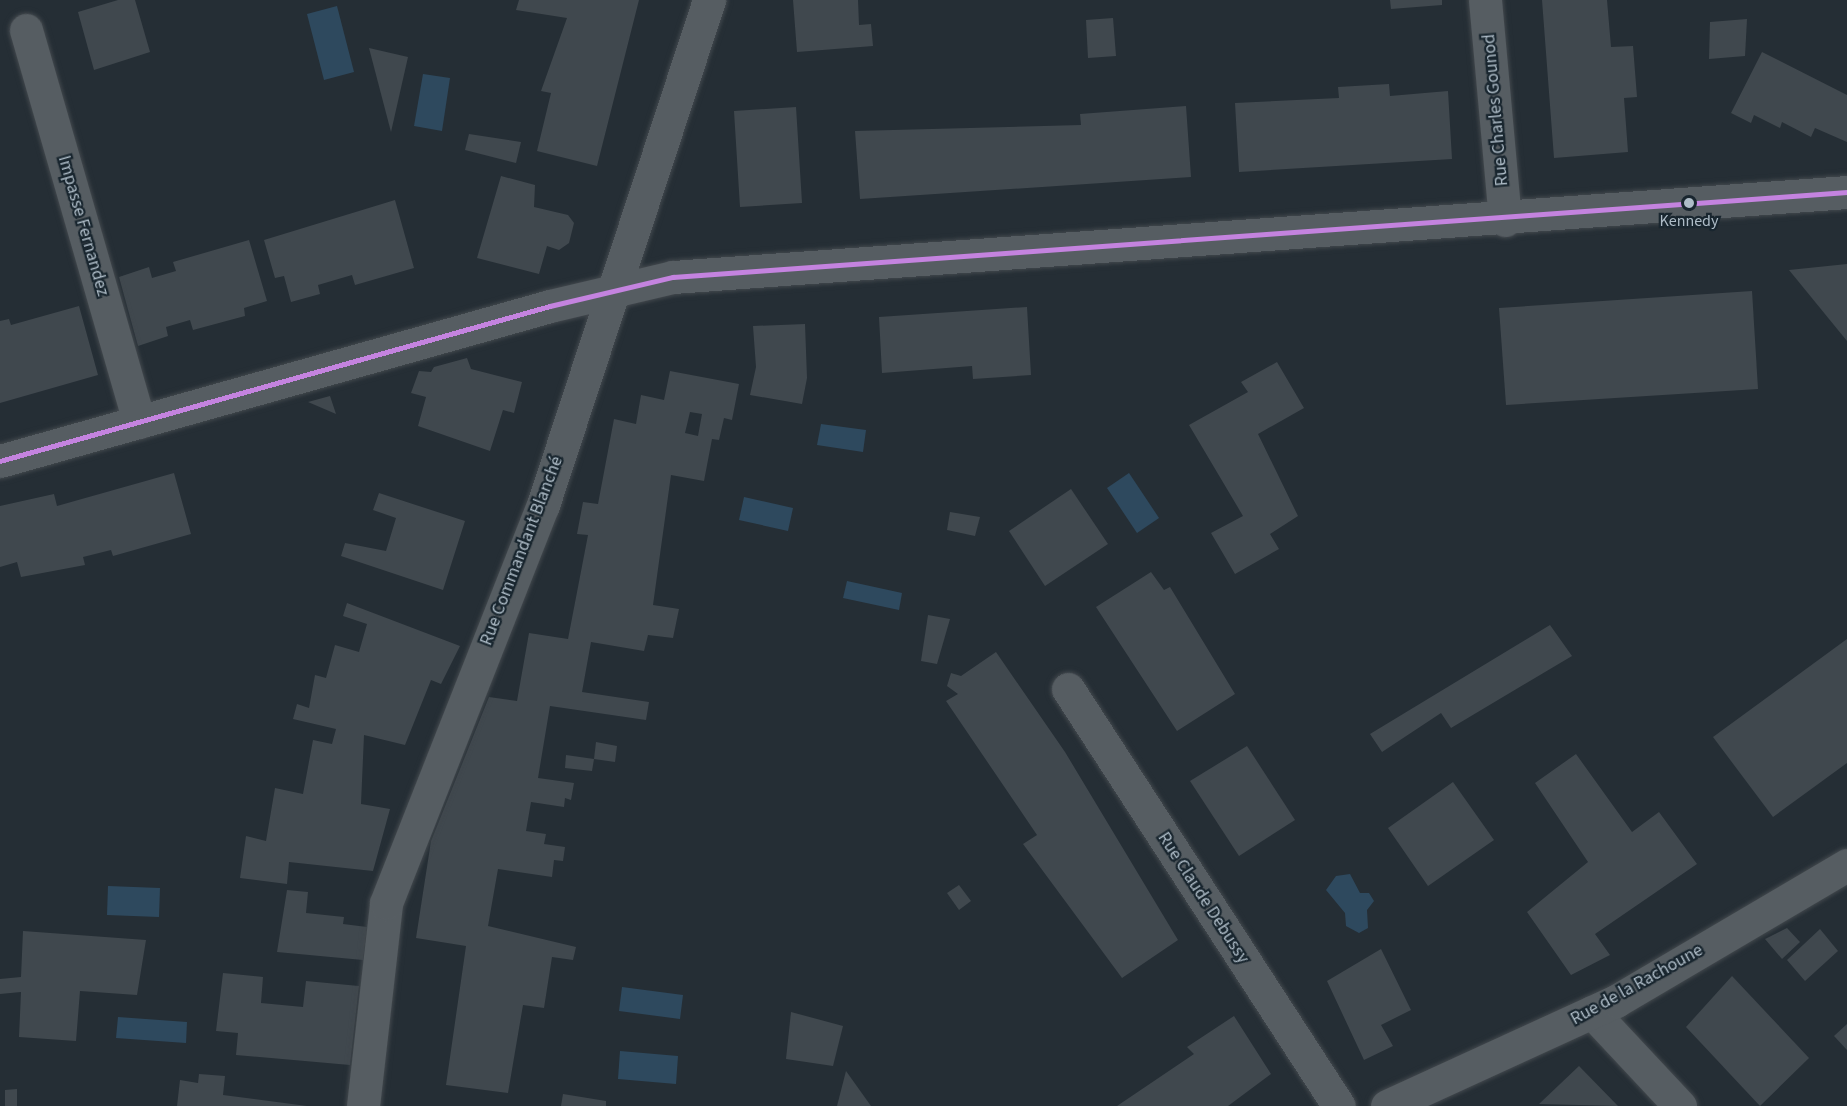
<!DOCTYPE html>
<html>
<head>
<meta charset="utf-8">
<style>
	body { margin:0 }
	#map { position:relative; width:1847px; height:1106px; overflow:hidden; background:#252e35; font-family:"Source Sans 3",sans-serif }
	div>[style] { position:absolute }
	.water>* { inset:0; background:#2e495e }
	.building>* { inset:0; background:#40484e }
	.roads { filter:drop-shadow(0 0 2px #42484d) drop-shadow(0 0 2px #42484d) }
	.minor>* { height:33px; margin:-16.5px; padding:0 16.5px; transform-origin:16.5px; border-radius:16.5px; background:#565d62 }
	.bus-1>* { height:4.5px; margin:-2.25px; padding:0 2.25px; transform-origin:2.25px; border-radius:2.25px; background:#c483df }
	.dots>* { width:16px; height:16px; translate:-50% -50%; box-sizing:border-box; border:3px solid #19262f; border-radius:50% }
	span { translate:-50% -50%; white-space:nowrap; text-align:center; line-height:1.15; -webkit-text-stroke:4.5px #19262f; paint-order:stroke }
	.bus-label { font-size:16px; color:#aebcc7 }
	.street-label { font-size:18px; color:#aebcc7 }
</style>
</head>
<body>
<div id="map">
	<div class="water">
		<div style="clip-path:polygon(337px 6px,354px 72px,324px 80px,307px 14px)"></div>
		<div style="clip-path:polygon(423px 74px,450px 78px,442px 131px,414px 126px)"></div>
		<div style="clip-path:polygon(821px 424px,866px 430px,863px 452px,817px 445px)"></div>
		<div style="clip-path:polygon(1129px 473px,1159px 518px,1137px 533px,1107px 488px)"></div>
		<div style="clip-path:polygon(744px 497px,793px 508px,788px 531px,739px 520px)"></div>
		<div style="clip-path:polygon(847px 581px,902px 593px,899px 610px,843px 598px)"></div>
		<div style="clip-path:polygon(1350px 874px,1360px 893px,1369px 893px,1374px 901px,1367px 910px,1368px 928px,1359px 933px,1346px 926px,1345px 913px,1326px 890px,1336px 876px)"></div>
		<div style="clip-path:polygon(108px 886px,160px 888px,159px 917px,107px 915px)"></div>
		<div style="clip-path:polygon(622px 987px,683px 995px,680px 1019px,619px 1011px)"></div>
		<div style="clip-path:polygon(118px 1017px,187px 1022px,186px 1043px,116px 1038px)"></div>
		<div style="clip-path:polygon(620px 1051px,678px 1056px,676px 1084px,618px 1079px)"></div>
	</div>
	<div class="building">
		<div style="clip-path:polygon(118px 0,135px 0,150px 52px,94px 70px,78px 12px)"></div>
		<div style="clip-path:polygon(519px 0,639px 0,597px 166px,537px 151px,551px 93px,541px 91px,567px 18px,516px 10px)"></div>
		<div style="clip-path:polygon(793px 0,858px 0,859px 25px,871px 24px,873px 46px,797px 52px)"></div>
		<div style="clip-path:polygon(1390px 0,1442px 0,1442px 5px,1391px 9px)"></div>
		<div style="clip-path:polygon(1542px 0,1607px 0,1611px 47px,1633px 46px,1637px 97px,1624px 98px,1628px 152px,1554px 158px)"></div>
		<div style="clip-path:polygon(1113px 18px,1116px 56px,1088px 58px,1086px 20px)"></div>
		<div style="clip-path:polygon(1747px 19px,1745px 56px,1709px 59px,1710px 22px)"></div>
		<div style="clip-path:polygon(369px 48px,408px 57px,391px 132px)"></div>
		<div style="clip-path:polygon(1762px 52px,1847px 95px,1847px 142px,1815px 128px,1811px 137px,1782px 122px,1780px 128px,1754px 115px,1751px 123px,1731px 113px)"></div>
		<div style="clip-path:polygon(1389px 84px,1390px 96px,1448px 91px,1452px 159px,1239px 172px,1235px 103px,1339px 98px,1338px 87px)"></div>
		<div style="clip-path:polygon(1186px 106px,1191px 177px,860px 199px,855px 131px,1081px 125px,1080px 114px)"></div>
		<div style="clip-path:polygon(796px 107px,802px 203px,740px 207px,734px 111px)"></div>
		<div style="clip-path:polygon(469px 134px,521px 142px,516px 163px,465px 150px)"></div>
		<div style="clip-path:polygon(501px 176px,535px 185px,534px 207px,568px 215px,574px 223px,569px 243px,559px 250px,547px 246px,539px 274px,477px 258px)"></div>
		<div style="clip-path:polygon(395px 200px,414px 268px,355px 285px,352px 275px,318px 285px,320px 294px,291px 302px,284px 276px,275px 278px,264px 240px)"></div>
		<div style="clip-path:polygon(249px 240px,267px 301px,244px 308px,245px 316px,193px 330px,190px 320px,166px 327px,168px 336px,138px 346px,119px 277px,149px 267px,152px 278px,176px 271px,173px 262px)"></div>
		<div style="clip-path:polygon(1847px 264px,1847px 341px,1789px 270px)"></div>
		<div style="clip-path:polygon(1752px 291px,1758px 389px,1506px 405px,1499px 308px)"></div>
		<div style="clip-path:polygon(79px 306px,98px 375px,0 403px,0 321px,9px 319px,11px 325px)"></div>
		<div style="clip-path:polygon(1027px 307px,1031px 375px,973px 379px,972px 366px,882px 373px,879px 317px)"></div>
		<div style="clip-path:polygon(805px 324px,807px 378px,802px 404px,750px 395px,756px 367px,753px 326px)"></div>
		<div style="clip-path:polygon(467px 358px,471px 369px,522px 382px,514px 413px,503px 410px,490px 451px,418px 426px,426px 397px,411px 393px,419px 371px,431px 372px,434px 367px)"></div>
		<div style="clip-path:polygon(1277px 362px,1304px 408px,1258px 434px,1298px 516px,1270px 534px,1279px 549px,1235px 574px,1211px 533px,1243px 516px,1189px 425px,1248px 392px,1241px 382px)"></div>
		<div style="clip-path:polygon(evenodd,670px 371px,739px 384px,732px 420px,724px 418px,719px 440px,712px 439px,704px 481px,671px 475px,653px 605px,679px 609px,673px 638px,648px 635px,644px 651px,591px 642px,582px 692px,649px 702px,646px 720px,550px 706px,538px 778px,574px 783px,571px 800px,565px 798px,564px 807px,531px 802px,526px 831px,546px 834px,544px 844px,565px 847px,563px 861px,554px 860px,552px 877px,498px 869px,488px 926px,576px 947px,573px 960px,552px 957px,544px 1008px,523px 1005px,508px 1093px,446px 1085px,466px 946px,416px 938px,431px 841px,489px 697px,517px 701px,529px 633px,568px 639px,588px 535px,577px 534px,583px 502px,598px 504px,614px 419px,636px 424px,641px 395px,664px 400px,670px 371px,690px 412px,702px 414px,698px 436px,685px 433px,690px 412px)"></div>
		<div style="clip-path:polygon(330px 396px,336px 414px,308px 402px)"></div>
		<div style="clip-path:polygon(174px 473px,191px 534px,113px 556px,111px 550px,83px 557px,85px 565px,21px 577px,17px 562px,0 567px,0 506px,54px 494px,57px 506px)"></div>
		<div style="clip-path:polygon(1071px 489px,1108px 544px,1045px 586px,1009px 531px)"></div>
		<div style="clip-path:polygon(379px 493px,465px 521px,443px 590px,341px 556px,345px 543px,386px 551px,396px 518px,373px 510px)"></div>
		<div style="clip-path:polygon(950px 512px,980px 517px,975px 536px,947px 530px)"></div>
		<div style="clip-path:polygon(1151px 572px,1164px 590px,1170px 587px,1235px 694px,1177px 731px,1096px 607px)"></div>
		<div style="clip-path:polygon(347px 603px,460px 646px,441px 684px,431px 680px,405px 745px,364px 735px,361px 804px,390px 809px,373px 871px,289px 862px,287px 884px,240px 878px,246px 836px,266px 841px,275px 788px,303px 794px,313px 740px,332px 744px,336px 729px,293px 719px,297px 704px,309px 708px,315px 675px,326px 678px,335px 645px,359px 652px,367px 624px,343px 616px)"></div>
		<div style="clip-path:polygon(928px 615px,950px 619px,937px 664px,921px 661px)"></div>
		<div style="clip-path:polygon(1550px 625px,1572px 656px,1451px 728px,1441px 713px,1382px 752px,1370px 734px)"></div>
		<div style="clip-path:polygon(1847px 639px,1847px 763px,1773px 817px,1713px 737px)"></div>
		<div style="clip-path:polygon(996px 652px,1065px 752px,1178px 940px,1122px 978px,1023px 844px,1037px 835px,946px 701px,958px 694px,947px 686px,951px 673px,961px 676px)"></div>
		<div style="clip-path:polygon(596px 742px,617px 746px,615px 762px,594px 759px)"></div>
		<div style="clip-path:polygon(1247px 746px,1295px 820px,1239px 856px,1190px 781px)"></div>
		<div style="clip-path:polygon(1576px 754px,1632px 832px,1659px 812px,1697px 864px,1595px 934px,1610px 955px,1571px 975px,1527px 912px,1588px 862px,1535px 783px)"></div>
		<div style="clip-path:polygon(566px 755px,594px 759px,592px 771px,565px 768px)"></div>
		<div style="clip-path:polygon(1453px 782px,1494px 840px,1428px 886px,1388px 828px)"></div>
		<div style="clip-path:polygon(959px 885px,971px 901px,959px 910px,947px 893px)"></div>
		<div style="clip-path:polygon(287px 890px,308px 892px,306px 913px,344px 917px,343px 924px,367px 927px,363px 960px,277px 952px)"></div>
		<div style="clip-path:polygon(1787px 928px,1800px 942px,1782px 959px,1765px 939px)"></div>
		<div style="clip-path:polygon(1820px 929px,1838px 951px,1805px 981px,1787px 960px)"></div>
		<div style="clip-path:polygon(23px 931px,146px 940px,137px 995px,80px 991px,76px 1041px,19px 1037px,21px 992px,0 994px,0 979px,21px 977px)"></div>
		<div style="clip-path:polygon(1381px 949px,1411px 1010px,1381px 1025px,1393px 1046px,1364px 1060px,1327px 981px)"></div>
		<div style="clip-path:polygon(223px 973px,263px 977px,261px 1003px,303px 1007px,306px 981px,359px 986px,350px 1065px,236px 1055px,238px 1033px,216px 1031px)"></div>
		<div style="clip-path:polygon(1732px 976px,1809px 1058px,1760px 1106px,1686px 1027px)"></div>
		<div style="clip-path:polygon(791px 1012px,843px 1026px,833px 1066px,786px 1059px)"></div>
		<div style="clip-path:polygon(1234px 1016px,1271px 1074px,1228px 1106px,1117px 1106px,1194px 1054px,1187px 1047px)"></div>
		<div style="clip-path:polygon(1847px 1024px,1847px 1050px,1834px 1036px)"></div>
		<div style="clip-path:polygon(1579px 1066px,1618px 1106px,1539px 1104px)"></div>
		<div style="clip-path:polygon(846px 1071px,871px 1106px,837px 1106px)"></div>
		<div style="clip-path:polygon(199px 1074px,225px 1076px,223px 1095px,307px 1106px,177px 1106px,180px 1080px,198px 1083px)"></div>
		<div style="clip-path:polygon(17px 1089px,17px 1106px,5px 1106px,5px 1090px)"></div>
		<div style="clip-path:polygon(563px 1094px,606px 1101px,606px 1106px,561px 1106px)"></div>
	</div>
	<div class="roads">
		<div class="minor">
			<div style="left:1485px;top:0;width:221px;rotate:84.8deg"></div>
			<div style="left:26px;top:30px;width:408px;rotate:73.9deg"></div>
			<div style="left:0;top:461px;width:571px;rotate:-15.74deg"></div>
			<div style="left:550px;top:306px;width:126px;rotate:-13.3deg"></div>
			<div style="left:673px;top:277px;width:1177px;rotate:-4.14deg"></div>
			<div style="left:1068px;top:689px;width:497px;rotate:57deg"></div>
			<div style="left:1592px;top:1012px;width:129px;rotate:46.9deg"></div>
			<div style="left:363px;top:1106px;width:204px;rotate:-83.5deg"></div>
			<div style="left:386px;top:903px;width:428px;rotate:-68.5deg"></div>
			<div style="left:543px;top:505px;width:532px;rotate:-71.8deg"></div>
			<div style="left:1387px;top:1106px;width:252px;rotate:-24.6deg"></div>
			<div style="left:1616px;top:1001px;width:268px;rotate:-30.5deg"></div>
		</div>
	</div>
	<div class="bus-1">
		<div style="left:0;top:461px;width:571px;rotate:-15.74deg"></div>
		<div style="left:550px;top:306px;width:126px;rotate:-13.3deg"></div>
		<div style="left:673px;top:277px;width:1177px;rotate:-4.14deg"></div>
	</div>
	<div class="dots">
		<div style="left:1689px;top:203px;background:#aebcc7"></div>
	</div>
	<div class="bus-label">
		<span style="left:1689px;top:221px">Kennedy</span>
	</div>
	<div class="street-label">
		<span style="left:1496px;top:110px;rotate:-95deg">Rue Charles Gounod</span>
		<span style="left:83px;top:226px;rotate:74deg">Impasse Fernandez</span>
		<span style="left:522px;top:551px;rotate:-69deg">Rue Commandant Blanché</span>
		<span style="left:1203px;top:898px;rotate:57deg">Rue Claude Debussy</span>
		<span style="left:1637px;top:985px;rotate:-29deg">Rue de la Rachoune</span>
	</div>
</div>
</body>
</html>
